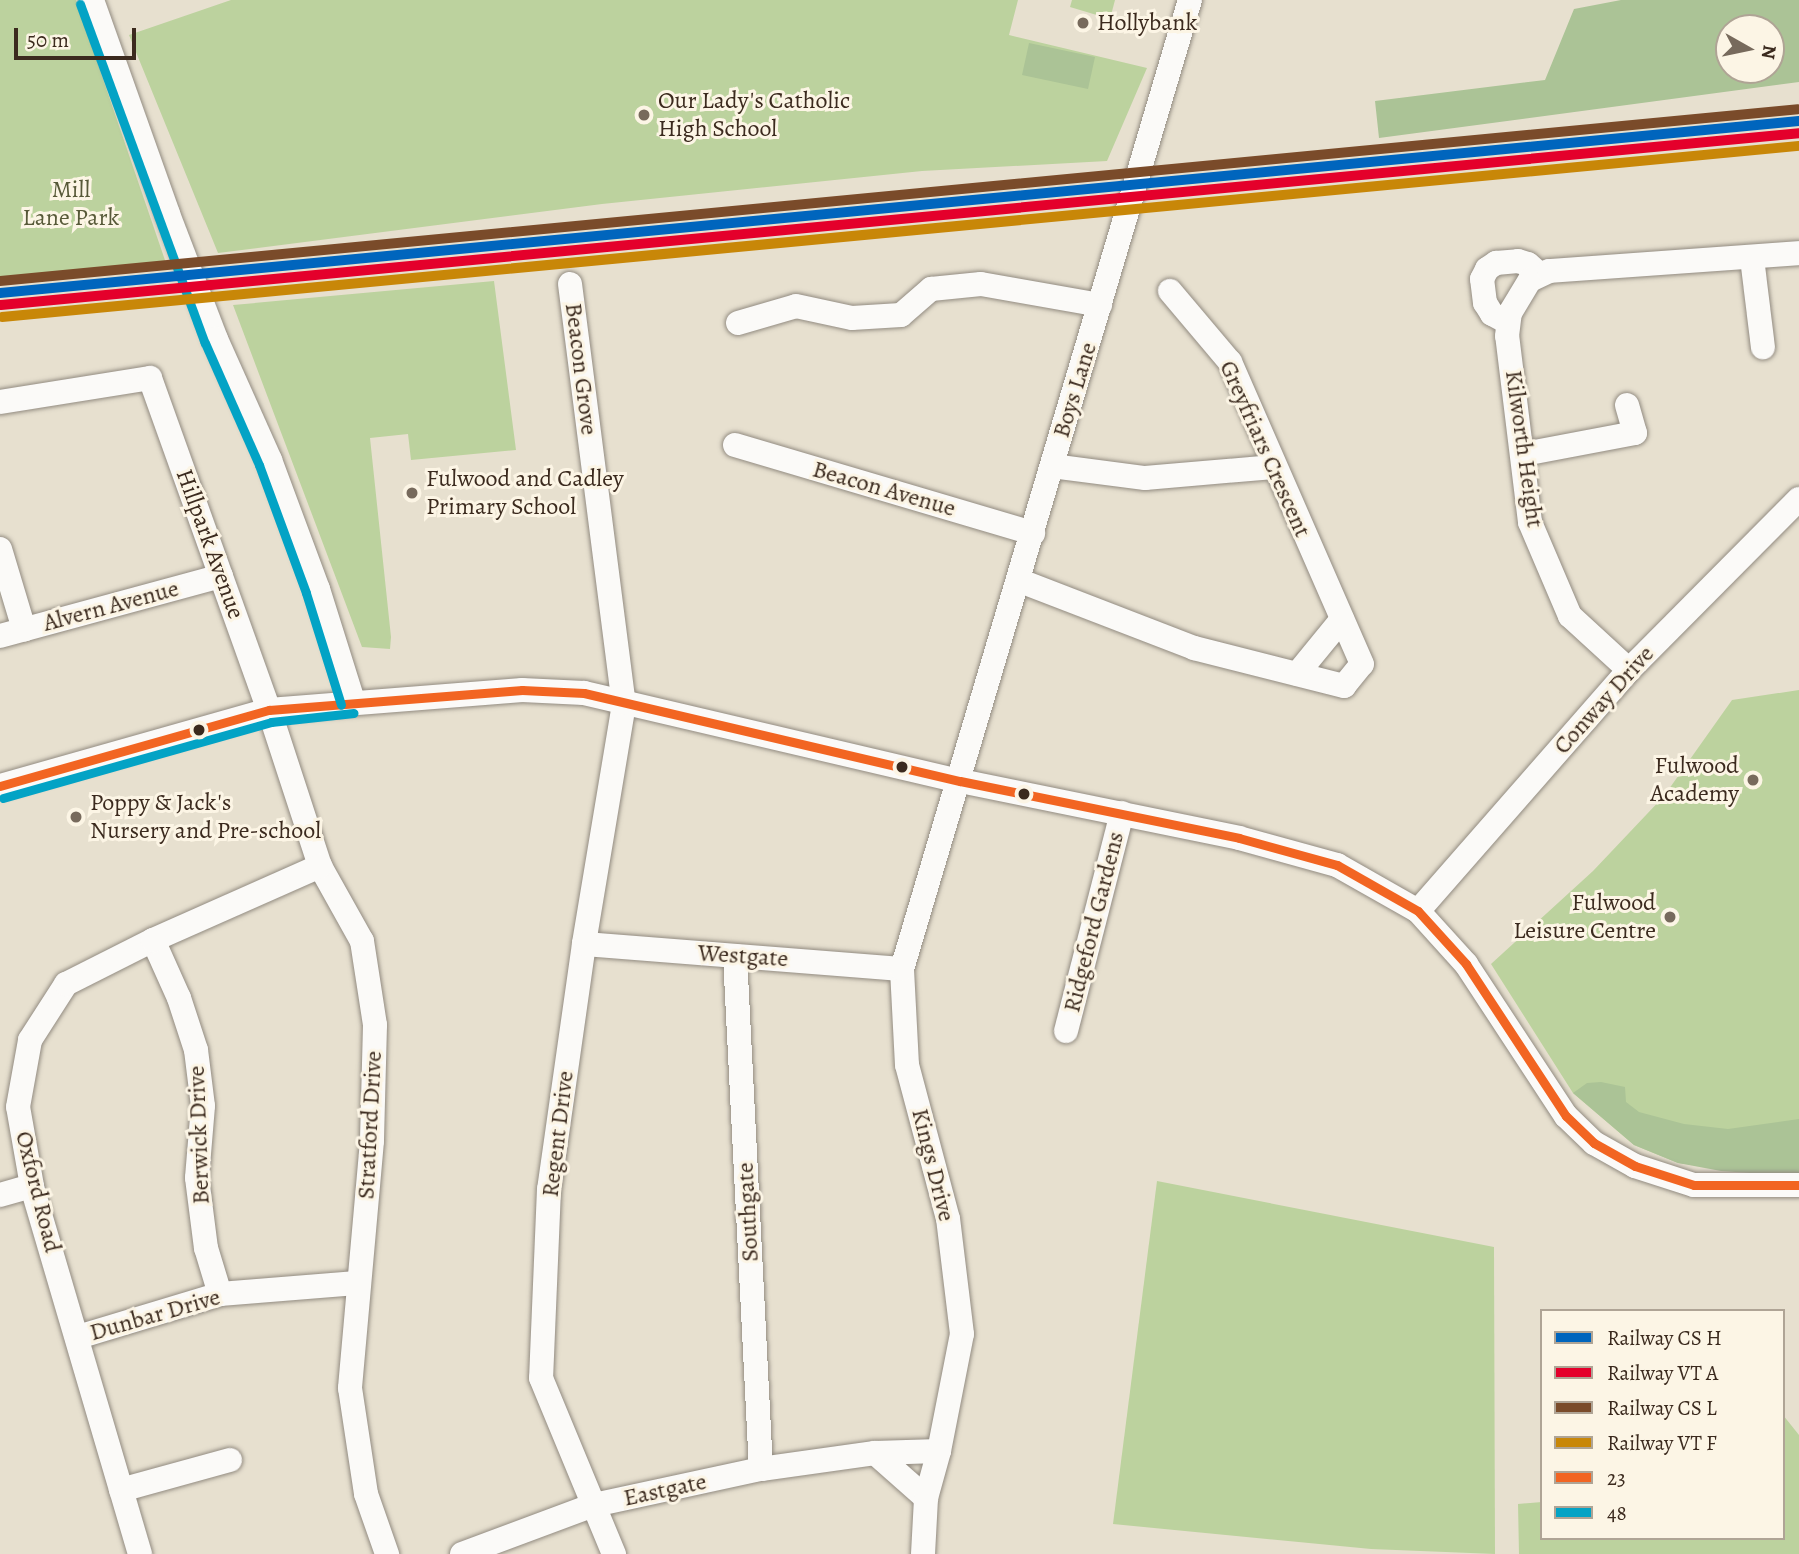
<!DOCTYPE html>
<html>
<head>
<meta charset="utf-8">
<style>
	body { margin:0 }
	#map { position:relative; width:1799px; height:1554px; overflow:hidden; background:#e7e0cf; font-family:Alegreya,serif }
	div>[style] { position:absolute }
	.green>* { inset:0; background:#bcd29e }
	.forest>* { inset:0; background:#abc396 }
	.roads { filter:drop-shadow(0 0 2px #928b81) drop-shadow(0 0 2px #928b81) }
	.minor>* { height:24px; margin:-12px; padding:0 12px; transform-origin:12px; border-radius:12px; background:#fbfaf8 }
	.bus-1>* { height:9px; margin:-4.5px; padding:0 4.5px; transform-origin:4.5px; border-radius:4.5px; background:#f26522 }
	.bus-2>* { height:9px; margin:-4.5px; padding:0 4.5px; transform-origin:4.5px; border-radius:4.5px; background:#03a3c5 }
	.rail-1>* { height:10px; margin:-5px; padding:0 5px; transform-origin:5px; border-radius:5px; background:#0065bd }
	.rail-2>* { height:10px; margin:-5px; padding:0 5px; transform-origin:5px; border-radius:5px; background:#e4002b }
	.rail-3>* { height:10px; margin:-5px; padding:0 5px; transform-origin:5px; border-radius:5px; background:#7a4b2a }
	.rail-4>* { height:10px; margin:-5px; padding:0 5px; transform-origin:5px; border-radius:5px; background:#c88708 }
	.dots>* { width:19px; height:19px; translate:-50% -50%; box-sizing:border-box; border:4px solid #fcf5e5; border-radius:50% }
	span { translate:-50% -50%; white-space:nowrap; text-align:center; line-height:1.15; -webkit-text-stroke:6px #fcf5e5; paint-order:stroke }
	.poi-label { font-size:24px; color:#3b2a1e }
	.left { translate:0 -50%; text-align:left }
	.right { translate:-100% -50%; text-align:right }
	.park-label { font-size:24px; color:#575938 }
	.street-label { font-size:24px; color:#3b2a1e }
	.legend { position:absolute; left:1540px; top:1309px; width:245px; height:231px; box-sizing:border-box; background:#fcf5e5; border:2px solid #afa495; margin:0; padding:9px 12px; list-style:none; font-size:21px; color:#3b2a1e }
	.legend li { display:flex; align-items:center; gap:14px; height:35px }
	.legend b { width:35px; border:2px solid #afa495 }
	.north { position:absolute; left:1715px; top:14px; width:70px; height:70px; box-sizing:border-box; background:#fcf5e5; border:2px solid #afa495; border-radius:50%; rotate:99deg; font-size:19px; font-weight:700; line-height:28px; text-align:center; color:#3b2a1e }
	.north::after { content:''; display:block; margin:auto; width:24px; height:32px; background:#776a5c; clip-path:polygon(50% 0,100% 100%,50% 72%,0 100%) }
	.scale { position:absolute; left:14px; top:28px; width:122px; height:32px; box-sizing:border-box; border:4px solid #3b2a1e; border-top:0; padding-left:9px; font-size:21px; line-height:24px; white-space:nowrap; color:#3b2a1e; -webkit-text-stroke:5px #fcf5e5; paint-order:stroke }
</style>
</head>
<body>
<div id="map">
	<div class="green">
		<div style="clip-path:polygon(0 0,76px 0,168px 269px,0 277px)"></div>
		<div style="clip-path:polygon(231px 0,1018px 0,1009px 35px,1147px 68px,1107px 161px,922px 171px,602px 204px,218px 253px,129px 35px)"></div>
		<div style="clip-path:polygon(1072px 0,1115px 0,1110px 19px,1070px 7px)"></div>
		<div style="clip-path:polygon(494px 281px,516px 450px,411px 460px,408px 434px,370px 438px,391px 637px,390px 649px,362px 647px,233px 305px)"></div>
		<div style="clip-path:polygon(1799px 690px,1799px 1173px,1765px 1174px,1678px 1163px,1634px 1145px,1573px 1093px,1491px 964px,1593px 871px,1664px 796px,1732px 700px)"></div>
		<div style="clip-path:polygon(1157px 1181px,1494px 1247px,1495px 1554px,1371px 1549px,1113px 1524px)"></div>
		<div style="clip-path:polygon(1783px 1415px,1799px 1435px,1799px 1554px,1519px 1554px,1518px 1504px,1542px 1502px,1542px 1538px,1783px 1538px)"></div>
	</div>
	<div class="forest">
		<div style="clip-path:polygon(evenodd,1621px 0,1799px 0,1799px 82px,1379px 138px,1375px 101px,1545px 80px,1574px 9px,1621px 0,1771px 28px,1771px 70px,1729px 70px,1729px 28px,1771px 28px)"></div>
		<div style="clip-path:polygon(1029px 43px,1095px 57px,1088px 89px,1022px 75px)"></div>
		<div style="clip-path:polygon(1601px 1082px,1625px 1087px,1626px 1102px,1639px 1112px,1684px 1124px,1728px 1129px,1799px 1119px,1799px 1173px,1765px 1174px,1721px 1171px,1678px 1163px,1634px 1145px,1573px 1093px,1587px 1083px)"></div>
	</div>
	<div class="roads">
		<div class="minor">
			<div style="left:92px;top:0;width:227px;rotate:70.4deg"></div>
			<div style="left:168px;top:214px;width:134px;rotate:69deg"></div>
			<div style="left:216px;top:339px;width:133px;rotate:65.9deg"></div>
			<div style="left:270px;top:460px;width:138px;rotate:69.6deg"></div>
			<div style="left:318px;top:589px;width:117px;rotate:72.6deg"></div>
			<div style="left:1752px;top:258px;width:90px;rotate:83deg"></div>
			<div style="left:570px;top:284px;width:423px;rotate:82.7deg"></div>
			<div style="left:624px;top:704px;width:243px;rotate:99.5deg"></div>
			<div style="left:584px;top:944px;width:247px;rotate:98.1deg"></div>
			<div style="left:549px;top:1189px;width:189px;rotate:92.4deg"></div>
			<div style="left:541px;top:1378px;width:191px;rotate:67.5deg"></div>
			<div style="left:1507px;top:322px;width:17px;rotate:-152deg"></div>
			<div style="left:1492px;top:314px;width:13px;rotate:-122deg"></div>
			<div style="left:1485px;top:303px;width:24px;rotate:-97deg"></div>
			<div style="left:1482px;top:279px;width:11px;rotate:-63deg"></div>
			<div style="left:1487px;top:269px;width:11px;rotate:-34deg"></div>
			<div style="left:1496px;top:263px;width:22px;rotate:-5deg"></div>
			<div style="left:1518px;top:261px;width:10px;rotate:17deg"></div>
			<div style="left:1528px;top:264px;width:15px;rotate:42deg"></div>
			<div style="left:738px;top:323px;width:60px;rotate:-16.3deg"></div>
			<div style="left:796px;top:306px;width:57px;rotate:12.1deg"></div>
			<div style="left:852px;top:318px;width:49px;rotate:-3.5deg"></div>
			<div style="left:901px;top:315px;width:40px;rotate:-41deg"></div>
			<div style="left:931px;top:289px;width:50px;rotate:-5.7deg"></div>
			<div style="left:981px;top:284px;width:121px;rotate:10deg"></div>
			<div style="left:0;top:402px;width:152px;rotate:-9.1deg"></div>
			<div style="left:150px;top:378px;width:353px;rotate:70.3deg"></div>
			<div style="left:269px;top:710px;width:164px;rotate:71.9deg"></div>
			<div style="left:320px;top:866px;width:86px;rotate:60.8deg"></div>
			<div style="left:362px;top:941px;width:85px;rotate:81.2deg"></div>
			<div style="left:375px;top:1025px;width:116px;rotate:91.5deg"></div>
			<div style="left:372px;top:1141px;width:248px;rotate:95.1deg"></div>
			<div style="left:350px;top:1388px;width:107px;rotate:81.4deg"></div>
			<div style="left:366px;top:1494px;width:64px;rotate:70.7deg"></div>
			<div style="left:735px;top:445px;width:311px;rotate:16.5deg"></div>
			<div style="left:1524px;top:454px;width:113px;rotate:-10.7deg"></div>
			<div style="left:1635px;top:433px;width:29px;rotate:-106deg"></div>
			<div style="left:1052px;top:466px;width:94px;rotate:7.4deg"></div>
			<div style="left:1145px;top:478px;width:129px;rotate:-4.9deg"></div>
			<div style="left:0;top:549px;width:84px;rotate:73.3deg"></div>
			<div style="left:1018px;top:580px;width:189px;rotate:21.1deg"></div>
			<div style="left:1194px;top:648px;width:155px;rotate:14.2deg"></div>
			<div style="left:1344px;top:686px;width:28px;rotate:-51deg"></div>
			<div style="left:1362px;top:664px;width:330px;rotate:-113.6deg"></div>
			<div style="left:1230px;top:362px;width:93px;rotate:-130.2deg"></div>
			<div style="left:0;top:636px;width:229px;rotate:-15.2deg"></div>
			<div style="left:1629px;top:670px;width:80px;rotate:-137.5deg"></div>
			<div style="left:1570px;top:616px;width:102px;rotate:-113.1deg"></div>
			<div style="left:1530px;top:522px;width:187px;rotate:-97deg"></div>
			<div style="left:1507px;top:336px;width:23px;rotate:-83deg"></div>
			<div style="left:1510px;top:313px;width:39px;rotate:-59deg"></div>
			<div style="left:1530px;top:280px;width:21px;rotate:-25deg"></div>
			<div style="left:1549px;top:271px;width:251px;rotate:-4.1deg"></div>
			<div style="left:1297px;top:674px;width:71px;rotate:-50.7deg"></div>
			<div style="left:0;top:786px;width:280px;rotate:-15.8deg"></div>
			<div style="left:269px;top:710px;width:254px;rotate:-4.5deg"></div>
			<div style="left:522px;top:690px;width:62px;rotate:2.8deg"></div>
			<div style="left:584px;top:693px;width:386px;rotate:13.2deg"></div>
			<div style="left:960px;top:781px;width:285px;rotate:11.5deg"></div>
			<div style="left:1239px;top:838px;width:102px;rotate:15.4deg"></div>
			<div style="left:1337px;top:865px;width:93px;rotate:29.6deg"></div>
			<div style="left:1418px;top:911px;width:72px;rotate:47.8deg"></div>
			<div style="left:1466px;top:964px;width:182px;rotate:56.7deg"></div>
			<div style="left:1566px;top:1116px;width:39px;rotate:44deg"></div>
			<div style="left:1594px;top:1143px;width:47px;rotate:29.3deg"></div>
			<div style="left:1635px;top:1166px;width:62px;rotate:17.9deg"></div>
			<div style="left:1694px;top:1185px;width:105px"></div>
			<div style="left:1418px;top:911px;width:320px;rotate:-48.8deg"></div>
			<div style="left:1629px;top:670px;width:241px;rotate:-45.2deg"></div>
			<div style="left:153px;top:940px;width:64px;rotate:65.9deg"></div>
			<div style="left:179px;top:998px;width:55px;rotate:71.9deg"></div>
			<div style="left:196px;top:1050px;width:56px;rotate:82.9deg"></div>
			<div style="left:203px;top:1106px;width:72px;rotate:94.8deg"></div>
			<div style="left:197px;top:1178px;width:71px;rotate:82.7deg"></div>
			<div style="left:206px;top:1248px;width:48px;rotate:73.1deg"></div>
			<div style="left:584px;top:944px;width:319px;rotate:4.5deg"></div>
			<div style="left:735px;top:956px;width:514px;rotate:87.1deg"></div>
			<div style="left:1066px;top:1031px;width:225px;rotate:-75.6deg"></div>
			<div style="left:0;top:1195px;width:33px;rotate:-16deg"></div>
			<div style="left:78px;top:1337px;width:148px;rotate:-16.8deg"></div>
			<div style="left:220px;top:1294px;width:137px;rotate:-4.6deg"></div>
			<div style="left:875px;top:1453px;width:68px;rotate:41.4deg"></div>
			<div style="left:121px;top:1490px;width:113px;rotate:-15.4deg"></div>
			<div style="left:140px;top:1554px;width:384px;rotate:-106.4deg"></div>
			<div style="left:32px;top:1186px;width:80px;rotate:-100deg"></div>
			<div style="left:18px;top:1107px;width:68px;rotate:-79.8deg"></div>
			<div style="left:30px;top:1040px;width:67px;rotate:-57.3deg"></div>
			<div style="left:66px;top:984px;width:97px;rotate:-26.8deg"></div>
			<div style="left:153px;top:940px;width:183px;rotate:-23.9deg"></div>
			<div style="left:462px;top:1554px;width:141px;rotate:-20.4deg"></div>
			<div style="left:594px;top:1505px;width:171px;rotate:-12.2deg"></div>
			<div style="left:761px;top:1469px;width:115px;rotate:-8deg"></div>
			<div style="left:875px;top:1453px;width:64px;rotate:-1.8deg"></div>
			<div style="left:923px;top:1554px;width:56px;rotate:-86.9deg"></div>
			<div style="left:926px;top:1498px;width:49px;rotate:-74.5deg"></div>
			<div style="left:939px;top:1451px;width:119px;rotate:-78.9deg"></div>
			<div style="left:962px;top:1334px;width:116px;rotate:-96.9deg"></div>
			<div style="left:948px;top:1219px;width:159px;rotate:-104.9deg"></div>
			<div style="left:907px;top:1065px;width:96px;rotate:-93deg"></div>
			<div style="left:902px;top:969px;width:1011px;rotate:-73.45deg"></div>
		</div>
	</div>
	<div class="bus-1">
		<div style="left:0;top:786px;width:280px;rotate:-15.8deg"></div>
		<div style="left:269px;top:710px;width:254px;rotate:-4.5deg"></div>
		<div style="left:522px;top:690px;width:62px;rotate:2.8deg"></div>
		<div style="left:584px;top:693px;width:386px;rotate:13.2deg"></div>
		<div style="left:960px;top:781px;width:285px;rotate:11.5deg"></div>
		<div style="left:1239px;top:838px;width:102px;rotate:15.4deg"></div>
		<div style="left:1337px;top:865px;width:93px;rotate:29.6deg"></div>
		<div style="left:1418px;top:911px;width:72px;rotate:47.8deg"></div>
		<div style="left:1466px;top:964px;width:182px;rotate:56.7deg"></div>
		<div style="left:1566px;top:1116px;width:39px;rotate:44deg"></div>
		<div style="left:1594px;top:1143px;width:47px;rotate:29.3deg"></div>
		<div style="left:1635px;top:1166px;width:62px;rotate:17.9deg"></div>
		<div style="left:1694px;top:1185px;width:105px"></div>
	</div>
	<div class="bus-2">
		<div style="left:80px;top:4px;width:361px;rotate:69.8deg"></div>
		<div style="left:205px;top:343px;width:133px;rotate:66.1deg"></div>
		<div style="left:259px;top:465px;width:136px;rotate:69.8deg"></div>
		<div style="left:306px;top:593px;width:117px;rotate:72.6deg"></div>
		<div style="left:3px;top:798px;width:279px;rotate:-15.8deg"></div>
		<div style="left:271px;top:722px;width:83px;rotate:-6.2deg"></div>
	</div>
	<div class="rail-1">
		<div style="left:0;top:293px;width:1807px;rotate:-5.46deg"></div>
	</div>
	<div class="rail-2">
		<div style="left:1px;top:305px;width:1806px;rotate:-5.46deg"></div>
	</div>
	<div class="rail-3">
		<div style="left:0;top:281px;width:1806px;rotate:-5.46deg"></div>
	</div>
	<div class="rail-4">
		<div style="left:2px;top:317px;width:1805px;rotate:-5.44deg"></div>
	</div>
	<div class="dots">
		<div style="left:1083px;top:23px;background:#776a5c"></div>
		<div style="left:644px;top:115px;background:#776a5c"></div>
		<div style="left:412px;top:493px;background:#776a5c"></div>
		<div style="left:199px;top:730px;background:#3b2a1e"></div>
		<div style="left:902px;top:767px;background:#3b2a1e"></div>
		<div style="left:1753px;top:780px;background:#776a5c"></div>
		<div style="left:1024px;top:794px;background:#3b2a1e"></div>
		<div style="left:76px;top:817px;background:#776a5c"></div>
		<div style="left:1670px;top:917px;background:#776a5c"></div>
	</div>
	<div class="poi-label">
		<span class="left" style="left:1097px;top:23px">Hollybank</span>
		<span class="left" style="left:658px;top:115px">Our Lady's Catholic<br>High School</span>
		<span class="left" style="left:426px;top:493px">Fulwood and Cadley<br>Primary School</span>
		<span class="right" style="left:1739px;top:780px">Fulwood<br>Academy</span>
		<span class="left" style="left:90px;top:817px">Poppy &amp; Jack's<br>Nursery and Pre-school</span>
		<span class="right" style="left:1656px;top:917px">Fulwood<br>Leisure Centre</span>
	</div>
	<div class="park-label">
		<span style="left:71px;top:204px">Mill<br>Lane Park</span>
	</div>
	<div class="street-label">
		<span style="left:581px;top:369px;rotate:83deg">Beacon Grove</span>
		<span style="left:1075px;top:390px;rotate:-73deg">Boys Lane</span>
		<span style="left:1265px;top:449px;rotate:66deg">Greyfriars Crescent</span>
		<span style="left:1524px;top:449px;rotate:82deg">Kilworth Height</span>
		<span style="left:884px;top:489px;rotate:16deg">Beacon Avenue</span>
		<span style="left:210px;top:544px;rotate:70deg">Hillpark Avenue</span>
		<span style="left:111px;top:606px;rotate:-15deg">Alvern Avenue</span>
		<span style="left:1604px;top:700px;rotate:-48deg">Conway Drive</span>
		<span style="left:1094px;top:922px;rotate:-76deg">Ridgeford Gardens</span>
		<span style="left:743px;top:956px;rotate:4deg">Westgate</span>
		<span style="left:370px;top:1125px;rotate:-87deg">Stratford Drive</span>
		<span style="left:558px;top:1134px;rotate:-83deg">Regent Drive</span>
		<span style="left:199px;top:1135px;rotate:-92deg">Berwick Drive</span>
		<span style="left:933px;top:1165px;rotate:76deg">Kings Drive</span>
		<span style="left:38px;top:1192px;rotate:76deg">Oxford Road</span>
		<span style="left:748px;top:1212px;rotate:-93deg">Southgate</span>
		<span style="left:155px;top:1315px;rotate:-16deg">Dunbar Drive</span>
		<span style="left:665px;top:1490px;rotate:-12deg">Eastgate</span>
	</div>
	<ul class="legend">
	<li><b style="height:9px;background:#0065bd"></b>Railway CS H</li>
	<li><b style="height:9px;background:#e4002b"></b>Railway VT A</li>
	<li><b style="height:9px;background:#7a4b2a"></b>Railway CS L</li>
	<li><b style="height:9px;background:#c88708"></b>Railway VT F</li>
	<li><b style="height:9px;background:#f26522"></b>23</li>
	<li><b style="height:9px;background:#03a3c5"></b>48</li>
	</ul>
	<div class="north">N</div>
	<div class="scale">50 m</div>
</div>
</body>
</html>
